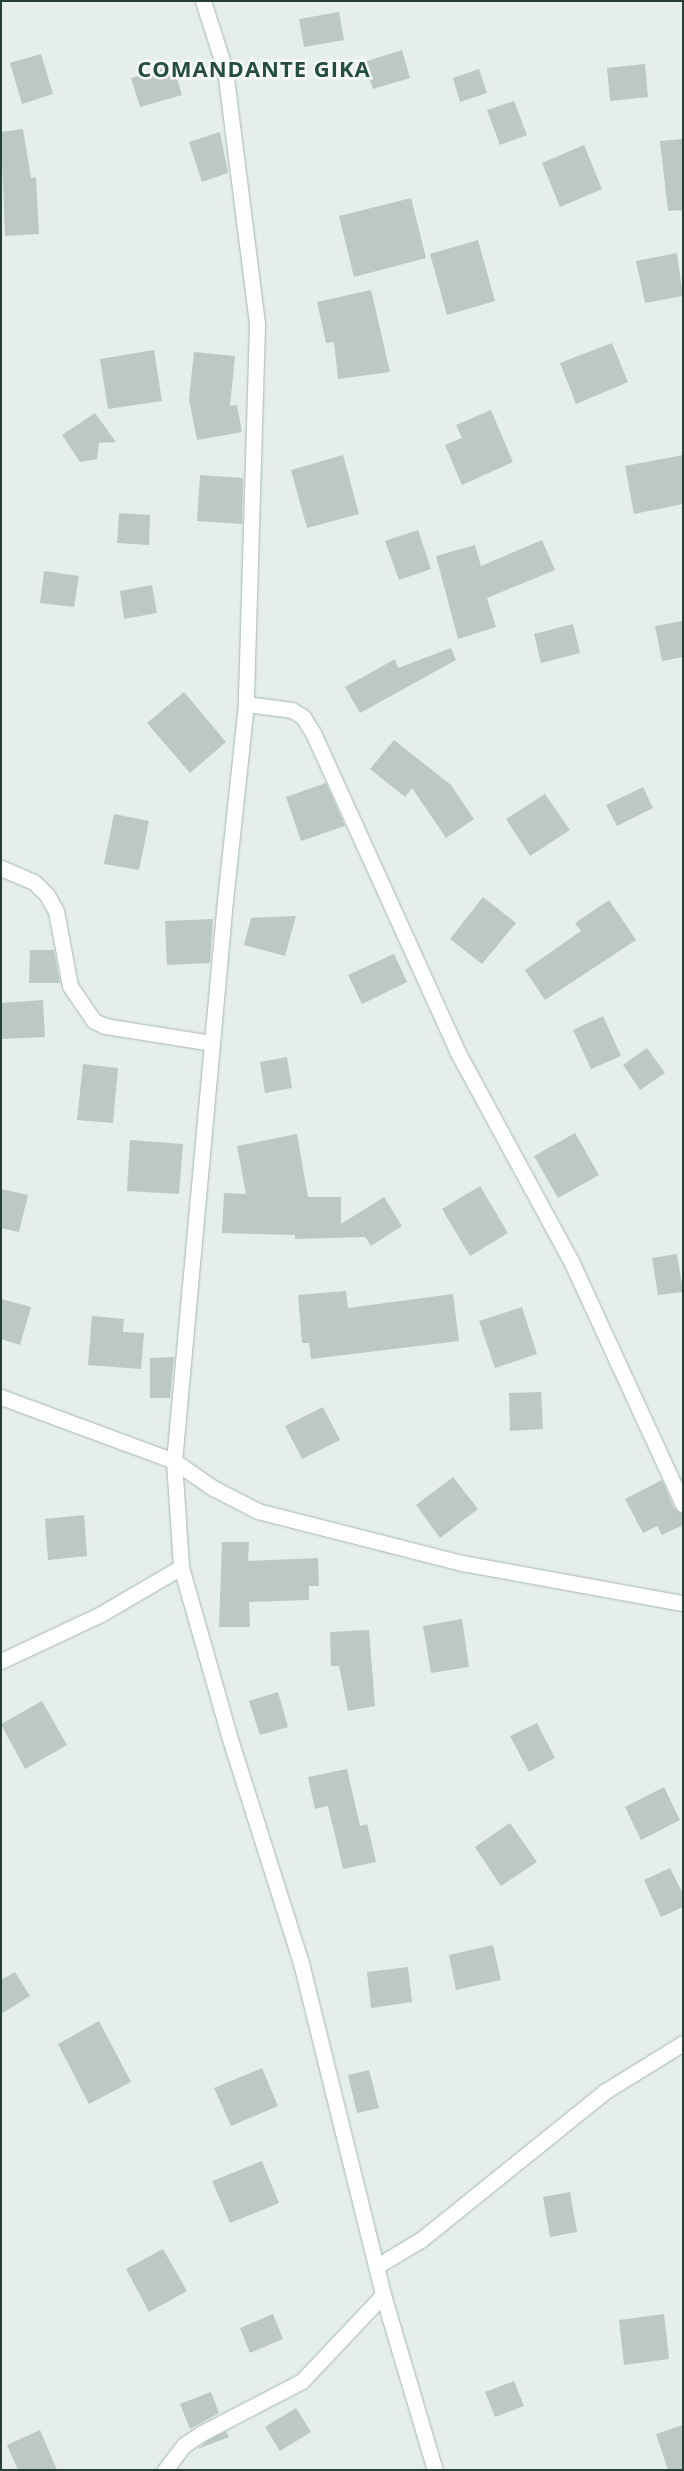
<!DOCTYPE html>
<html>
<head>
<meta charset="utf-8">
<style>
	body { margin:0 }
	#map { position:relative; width:684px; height:2471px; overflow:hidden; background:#e6eeea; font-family:"Open Sans",sans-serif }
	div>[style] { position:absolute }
	.building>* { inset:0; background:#bcc8c3 }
	.roads { filter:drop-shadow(0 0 1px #a9b6b0) drop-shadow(0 0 1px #a9b6b0) }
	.minor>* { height:15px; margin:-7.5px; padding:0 7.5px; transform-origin:7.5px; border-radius:7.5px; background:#fff }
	span { translate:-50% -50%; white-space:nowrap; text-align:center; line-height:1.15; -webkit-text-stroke:5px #f7faf8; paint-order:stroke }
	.district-label { font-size:22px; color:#254e41; font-weight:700; letter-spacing:1px }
	.frame { position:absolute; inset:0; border:2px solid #273e36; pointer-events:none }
</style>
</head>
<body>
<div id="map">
	<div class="building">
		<div style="clip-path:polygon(339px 12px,344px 40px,304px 47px,299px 19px)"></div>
		<div style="clip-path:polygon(402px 50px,410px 78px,373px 89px,364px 62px)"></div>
		<div style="clip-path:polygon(41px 54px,53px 94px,22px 104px,10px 63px)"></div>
		<div style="clip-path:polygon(645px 64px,648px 97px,610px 101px,607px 68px)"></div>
		<div style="clip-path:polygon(173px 65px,182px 95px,140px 107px,131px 78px)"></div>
		<div style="clip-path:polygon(479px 69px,487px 93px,460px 102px,453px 78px)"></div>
		<div style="clip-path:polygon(514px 101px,527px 135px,500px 145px,487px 110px)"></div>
		<div style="clip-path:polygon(23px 129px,31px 178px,36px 177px,39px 234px,5px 236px,1px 132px)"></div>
		<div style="clip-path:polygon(220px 132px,228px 173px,202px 182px,189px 142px)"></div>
		<div style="clip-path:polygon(683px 139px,683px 210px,668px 211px,660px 141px)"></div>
		<div style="clip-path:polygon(584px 145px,602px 189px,560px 207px,542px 163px)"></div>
		<div style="clip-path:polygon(411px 198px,426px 258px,354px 277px,339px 216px)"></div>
		<div style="clip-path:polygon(478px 240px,495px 301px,447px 315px,430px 254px)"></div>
		<div style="clip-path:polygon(677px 253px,683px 296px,645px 303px,636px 261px)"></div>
		<div style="clip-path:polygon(371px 290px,390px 372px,338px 379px,334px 342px,326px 343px,317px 302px)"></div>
		<div style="clip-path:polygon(612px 343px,628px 382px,576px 404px,560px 363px)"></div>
		<div style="clip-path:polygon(154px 350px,162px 401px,108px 409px,100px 359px)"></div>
		<div style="clip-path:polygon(194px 352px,235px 356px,230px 406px,237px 405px,242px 432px,197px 440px,189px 399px)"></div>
		<div style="clip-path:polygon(491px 410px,513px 462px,462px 485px,445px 445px,462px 438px,456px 425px)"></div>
		<div style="clip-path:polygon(95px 413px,116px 442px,99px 443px,97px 459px,80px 462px,62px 435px)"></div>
		<div style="clip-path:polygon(343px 455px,359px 514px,307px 528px,291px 470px)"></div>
		<div style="clip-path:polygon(683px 455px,683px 504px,634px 514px,625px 466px)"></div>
		<div style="clip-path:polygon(200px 475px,243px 478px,242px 524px,197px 521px)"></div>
		<div style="clip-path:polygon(119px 513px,150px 515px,149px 545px,117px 543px)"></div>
		<div style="clip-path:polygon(418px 530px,431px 569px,399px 580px,385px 541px)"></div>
		<div style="clip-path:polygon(542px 540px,555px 570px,487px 598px,496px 627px,458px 639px,436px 556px,475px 545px,481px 566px)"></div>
		<div style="clip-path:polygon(44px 571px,79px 576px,74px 607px,40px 603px)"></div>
		<div style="clip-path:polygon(152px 585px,157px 613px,124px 619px,120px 591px)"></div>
		<div style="clip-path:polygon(683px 621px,683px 657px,662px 661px,655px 626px)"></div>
		<div style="clip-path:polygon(573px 624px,580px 653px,541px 663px,534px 634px)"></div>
		<div style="clip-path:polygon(451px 648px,456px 660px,360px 713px,345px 687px,395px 659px,398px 668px)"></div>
		<div style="clip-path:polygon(184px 692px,226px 742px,190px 773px,147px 723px)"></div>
		<div style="clip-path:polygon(394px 740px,451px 785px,474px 819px,446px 838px,412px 788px,405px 797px,370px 769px)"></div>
		<div style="clip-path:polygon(326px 783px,345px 826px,301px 841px,286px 797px)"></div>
		<div style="clip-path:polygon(643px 787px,653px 808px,617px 826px,606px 805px)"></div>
		<div style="clip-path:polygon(545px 794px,570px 830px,530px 856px,506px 819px)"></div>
		<div style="clip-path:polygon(114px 814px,149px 821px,139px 870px,104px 864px)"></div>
		<div style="clip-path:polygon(483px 897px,516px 923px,482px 964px,450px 939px)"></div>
		<div style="clip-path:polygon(609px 900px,636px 940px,545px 1000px,525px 970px,581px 931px,575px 923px)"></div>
		<div style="clip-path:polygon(296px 916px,285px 956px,244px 945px,251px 918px)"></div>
		<div style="clip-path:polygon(213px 919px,210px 963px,167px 965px,165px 921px)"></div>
		<div style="clip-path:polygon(30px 950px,54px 950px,60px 983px,29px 983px)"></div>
		<div style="clip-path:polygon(394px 954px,407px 982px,362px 1004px,348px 975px)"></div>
		<div style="clip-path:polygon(43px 1000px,45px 1037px,1px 1039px,1px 1003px)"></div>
		<div style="clip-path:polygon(603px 1016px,621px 1056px,591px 1069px,573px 1030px)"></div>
		<div style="clip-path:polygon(647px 1048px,665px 1073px,640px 1090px,623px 1065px)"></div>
		<div style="clip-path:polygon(287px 1057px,292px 1088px,265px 1093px,260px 1062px)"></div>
		<div style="clip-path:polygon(83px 1064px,118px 1068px,113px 1123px,77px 1120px)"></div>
		<div style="clip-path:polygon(575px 1133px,599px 1175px,558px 1198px,534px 1156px)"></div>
		<div style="clip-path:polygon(297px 1134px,308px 1197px,341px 1197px,341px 1224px,384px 1197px,402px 1226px,371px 1246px,365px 1237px,295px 1239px,295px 1235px,222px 1233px,224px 1193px,246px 1194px,237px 1146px)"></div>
		<div style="clip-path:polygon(130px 1140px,183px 1144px,179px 1194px,127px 1191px)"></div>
		<div style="clip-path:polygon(480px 1186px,508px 1233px,470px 1256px,442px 1209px)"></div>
		<div style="clip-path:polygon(1px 1189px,28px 1195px,19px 1232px,1px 1228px)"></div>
		<div style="clip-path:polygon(677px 1254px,683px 1292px,658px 1295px,652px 1258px)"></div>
		<div style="clip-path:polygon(346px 1291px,348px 1308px,453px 1294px,459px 1341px,311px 1359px,309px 1343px,302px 1343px,298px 1295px)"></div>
		<div style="clip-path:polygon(1px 1299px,31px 1307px,20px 1345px,1px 1339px)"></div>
		<div style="clip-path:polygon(522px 1307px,537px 1354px,495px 1368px,479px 1321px)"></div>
		<div style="clip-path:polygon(92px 1316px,124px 1319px,123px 1332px,144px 1333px,141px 1369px,88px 1365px)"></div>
		<div style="clip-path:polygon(174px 1357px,170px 1398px,150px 1398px,150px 1358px)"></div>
		<div style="clip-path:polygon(541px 1392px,543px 1429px,510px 1431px,509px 1393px)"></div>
		<div style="clip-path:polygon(323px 1407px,340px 1440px,302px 1459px,285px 1426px)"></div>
		<div style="clip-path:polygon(453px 1477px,478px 1509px,440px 1538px,416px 1505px)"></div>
		<div style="clip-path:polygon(662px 1480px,674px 1508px,683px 1513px,683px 1525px,662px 1535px,657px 1526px,643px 1533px,625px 1499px)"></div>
		<div style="clip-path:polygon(84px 1515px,87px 1556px,48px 1560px,45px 1519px)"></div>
		<div style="clip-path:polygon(222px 1542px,249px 1542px,248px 1561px,318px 1558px,319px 1586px,309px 1586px,309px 1600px,249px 1602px,250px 1627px,219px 1627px)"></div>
		<div style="clip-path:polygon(462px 1619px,469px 1667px,431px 1673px,423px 1626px)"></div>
		<div style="clip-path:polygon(369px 1630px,375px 1706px,348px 1711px,339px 1666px,331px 1666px,330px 1632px)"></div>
		<div style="clip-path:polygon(278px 1692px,288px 1727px,260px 1735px,249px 1701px)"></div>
		<div style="clip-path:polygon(42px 1701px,67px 1745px,25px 1769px,1px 1724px)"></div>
		<div style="clip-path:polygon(537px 1723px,555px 1758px,529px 1772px,510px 1736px)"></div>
		<div style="clip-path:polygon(347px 1769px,360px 1826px,367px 1824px,376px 1862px,343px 1869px,328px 1806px,315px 1809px,308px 1777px)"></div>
		<div style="clip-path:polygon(664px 1787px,680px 1820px,641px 1840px,625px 1807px)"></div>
		<div style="clip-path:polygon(510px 1823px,537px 1862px,501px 1886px,475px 1847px)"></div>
		<div style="clip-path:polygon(670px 1868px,683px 1894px,683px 1907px,661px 1917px,644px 1880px)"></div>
		<div style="clip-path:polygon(493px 1945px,501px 1980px,456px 1990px,449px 1955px)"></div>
		<div style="clip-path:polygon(408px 1967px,412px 2002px,371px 2008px,367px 1972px)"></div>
		<div style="clip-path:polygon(15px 1972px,30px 1996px,1px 2014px,1px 1980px)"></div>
		<div style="clip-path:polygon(99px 2021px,131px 2082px,89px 2104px,58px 2044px)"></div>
		<div style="clip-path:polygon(262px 2068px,278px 2106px,231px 2126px,214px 2088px)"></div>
		<div style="clip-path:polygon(369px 2070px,379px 2108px,357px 2113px,348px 2075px)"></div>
		<div style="clip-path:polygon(262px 2161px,279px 2203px,230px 2223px,212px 2181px)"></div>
		<div style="clip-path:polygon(570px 2192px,577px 2232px,550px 2237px,543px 2197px)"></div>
		<div style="clip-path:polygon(163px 2249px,187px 2291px,149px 2312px,126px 2269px)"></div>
		<div style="clip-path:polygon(273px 2314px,283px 2339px,250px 2353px,240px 2328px)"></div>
		<div style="clip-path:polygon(664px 2314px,669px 2359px,624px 2365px,619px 2320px)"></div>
		<div style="clip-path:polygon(514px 2381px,524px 2406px,495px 2417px,485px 2392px)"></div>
		<div style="clip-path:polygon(211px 2392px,219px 2413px,190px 2429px,180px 2404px)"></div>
		<div style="clip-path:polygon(296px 2408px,311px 2432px,280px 2451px,265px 2427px)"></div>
		<div style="clip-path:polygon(683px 2425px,683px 2470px,668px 2470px,656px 2434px)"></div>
		<div style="clip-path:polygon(40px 2430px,57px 2470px,18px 2470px,7px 2445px)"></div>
		<div style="clip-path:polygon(226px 2431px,229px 2437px,198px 2449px,207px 2441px)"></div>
	</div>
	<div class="roads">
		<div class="minor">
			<div style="left:203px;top:1px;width:72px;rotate:72.3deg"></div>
			<div style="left:225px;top:70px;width:257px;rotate:82.8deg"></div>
			<div style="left:257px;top:325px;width:379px;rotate:91.7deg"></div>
			<div style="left:246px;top:704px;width:208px;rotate:96.1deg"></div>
			<div style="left:224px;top:911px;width:552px;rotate:95.19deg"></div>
			<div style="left:174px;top:1461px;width:106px;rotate:86.2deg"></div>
			<div style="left:181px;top:1567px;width:176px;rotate:74.1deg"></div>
			<div style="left:229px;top:1736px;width:238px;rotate:72.4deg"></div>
			<div style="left:301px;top:1963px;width:342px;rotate:76.1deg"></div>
			<div style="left:383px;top:2295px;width:183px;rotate:73.5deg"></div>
			<div style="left:246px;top:704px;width:46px;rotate:7.4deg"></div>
			<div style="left:292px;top:710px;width:13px;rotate:32deg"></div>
			<div style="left:303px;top:717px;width:19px;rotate:58deg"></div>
			<div style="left:313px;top:733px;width:351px;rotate:65.6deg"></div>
			<div style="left:458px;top:1053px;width:237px;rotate:61.5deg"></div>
			<div style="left:571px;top:1261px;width:268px;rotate:65.3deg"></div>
			<div style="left:1px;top:868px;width:36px;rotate:23deg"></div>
			<div style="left:34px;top:882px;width:18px;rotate:45deg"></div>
			<div style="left:47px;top:895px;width:18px;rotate:61deg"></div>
			<div style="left:56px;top:911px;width:76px;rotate:79.4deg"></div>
			<div style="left:70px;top:986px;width:42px;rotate:55.6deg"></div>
			<div style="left:94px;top:1021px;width:12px;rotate:24deg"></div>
			<div style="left:105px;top:1026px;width:108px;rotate:9deg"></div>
			<div style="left:1px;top:1397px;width:184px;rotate:20.3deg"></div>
			<div style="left:174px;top:1461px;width:47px;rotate:34.7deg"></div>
			<div style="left:213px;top:1488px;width:51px;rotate:27.1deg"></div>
			<div style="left:258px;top:1511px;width:211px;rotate:14.3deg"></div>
			<div style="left:462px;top:1563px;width:225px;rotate:10.3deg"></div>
			<div style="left:1px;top:1661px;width:110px;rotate:-25.2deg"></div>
			<div style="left:101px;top:1614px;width:93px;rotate:-30.4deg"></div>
			<div style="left:377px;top:2266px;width:52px;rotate:-31deg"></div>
			<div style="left:422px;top:2239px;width:234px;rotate:-38.9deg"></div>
			<div style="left:604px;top:2092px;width:93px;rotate:-31.8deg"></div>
			<div style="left:165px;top:2470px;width:31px;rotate:-53deg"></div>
			<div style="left:184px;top:2445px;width:22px;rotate:-34deg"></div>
			<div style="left:202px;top:2433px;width:113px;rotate:-27.5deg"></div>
			<div style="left:302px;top:2381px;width:118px;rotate:-46.7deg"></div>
		</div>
	</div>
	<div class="district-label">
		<span style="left:254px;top:69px">COMANDANTE GIKA</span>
	</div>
	<div class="frame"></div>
</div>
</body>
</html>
